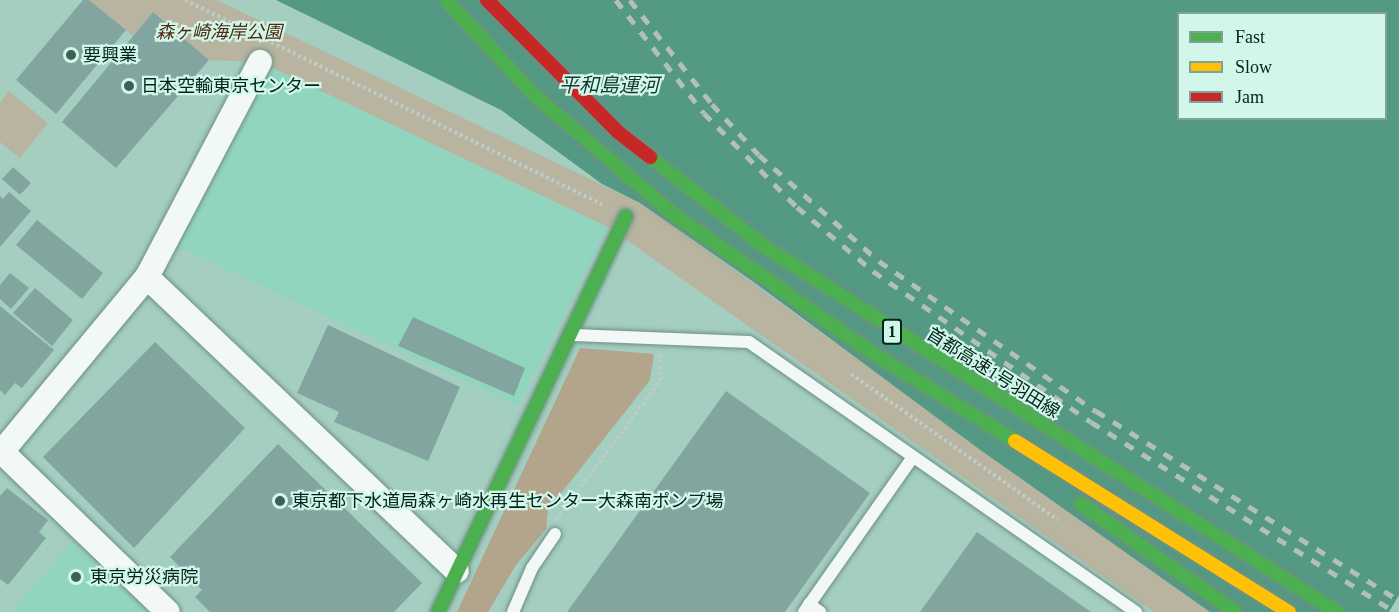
<!DOCTYPE html>
<html>
<head>
<meta charset="utf-8">
<style>
	body { margin:0 }
	#map { position:relative; width:1399px; height:612px; overflow:hidden; background:#a4cec0; font-family:"Times New Roman","Noto Sans JP",serif }
	div>[style] { position:absolute }
	.built>* { inset:0; background:#92d5bf }
	.green>* { inset:0; background:#b8b4a0 }
	.forest>* { inset:0; background:#b2a58c }
	.water>* { inset:0; background:#539984 }
	.building>* { inset:0; background:#82a69f }
	.path>* { height:4px; margin-top:-2px; transform-origin:0; background:repeating-linear-gradient(90deg,#becbc7 0 3px,transparent 0 6px) }
	.roads { filter:drop-shadow(0 0 2px #6e8f85) drop-shadow(0 0 2px #6e8f85) }
	.lane>* { height:12px; margin:-6px; padding:0 6px; transform-origin:6px; border-radius:6px; background:#f1f8f6 }
	.street>* { height:24px; margin:-12px; padding:0 12px; transform-origin:12px; border-radius:12px; background:#f1f8f6 }
	.fast>* { height:14px; margin:-7px; padding:0 7px; transform-origin:7px; border-radius:7px; background:#4caf50 }
	.slow>* { height:14px; margin:-7px; padding:0 7px; transform-origin:7px; border-radius:7px; background:#ffc107 }
	.jam>* { height:14px; margin:-7px; padding:0 7px; transform-origin:7px; border-radius:7px; background:#c62828 }
	.rail>* { height:4.5px; margin-top:-2.25px; transform-origin:0; background:repeating-linear-gradient(90deg,#b2bfbb 0 10px,transparent 0 20px) }
	.dots>* { width:16px; height:16px; translate:-50% -50%; box-sizing:border-box; border:3px solid #d2f7ea; border-radius:50% }
	span { translate:-50% -50%; white-space:nowrap; text-align:center; line-height:1.15; -webkit-text-stroke:4.5px #d2f7ea; paint-order:stroke }
	.shield-label span { padding:2px 4px; background:#d2f7ea; border:2px solid; border-radius:4px; -webkit-text-stroke-width:0 }
	.shield-label { font-size:16px; color:#03241b; font-weight:700 }
	.park-label { font-size:18px; color:#4f280d; font-style:italic }
	.poi-label { font-size:18px; color:#03241b }
	.left { translate:0 -50%; text-align:left }
	.street-label { font-size:18px; color:#03241b }
	.water-label { font-size:20px; color:#14392f; font-style:italic }
	.legend { position:absolute; left:1177px; top:12px; width:210px; height:108px; box-sizing:border-box; background:#d2f7ea; border:2px solid #7fa397; margin:0; padding:8px 10px; list-style:none; font-size:18px; color:#03241b }
	.legend li { display:flex; align-items:center; gap:12px; height:30px }
	.legend b { width:30px; border:2px solid #7fa397 }
</style>
</head>
<body>
<div id="map">
	<div class="built">
		<div style="clip-path:polygon(273px 68px,608px 227px,518px 406px,177px 246px)"></div>
		<div style="clip-path:polygon(72px 542px,147px 612px,11px 612px)"></div>
	</div>
	<div class="green">
		<div style="clip-path:polygon(89px 0,217px 0,640px 203px,1210px 612px,1154px 612px,608px 227px,260px 62px,209px 60px,153px 12px,133px 36px)"></div>
		<div style="clip-path:polygon(9px 91px,48px 123px,20px 158px,0 142px,0 103px)"></div>
	</div>
	<div class="forest">
		<div style="clip-path:polygon(580px 348px,654px 354px,650px 380px,548px 510px,546px 529px,516px 565px,488px 612px,457px 612px)"></div>
	</div>
	<div class="water">
		<div style="clip-path:polygon(evenodd,276px 0,1399px 0,1399px 595px,1389px 612px,1210px 612px,979px 449px,754px 282px,640px 203px,602px 184px,501px 110px,276px 0,1178px 14px,1386px 14px,1386px 118px,1178px 118px,1178px 14px)"></div>
	</div>
	<div class="building">
		<div style="clip-path:polygon(83px 0,89px 0,126px 30px,56px 114px,16px 80px)"></div>
		<div style="clip-path:polygon(153px 12px,209px 60px,116px 168px,62px 122px)"></div>
		<div style="clip-path:polygon(13px 167px,31px 183px,20px 195px,2px 179px)"></div>
		<div style="clip-path:polygon(9px 192px,31px 211px,0 247px,0 196px,3px 199px)"></div>
		<div style="clip-path:polygon(37px 220px,103px 273px,82px 299px,16px 245px)"></div>
		<div style="clip-path:polygon(10px 273px,29px 288px,11px 309px,0 299px,0 285px)"></div>
		<div style="clip-path:polygon(35px 288px,73px 320px,52px 346px,13px 313px)"></div>
		<div style="clip-path:polygon(0 306px,54px 350px,22px 388px,15px 383px,5px 395px,0 390px)"></div>
		<div style="clip-path:polygon(413px 317px,525px 368px,514px 396px,398px 346px)"></div>
		<div style="clip-path:polygon(328px 325px,460px 387px,428px 461px,334px 422px,339px 412px,297px 393px)"></div>
		<div style="clip-path:polygon(155px 342px,245px 428px,134px 548px,43px 457px)"></div>
		<div style="clip-path:polygon(726px 391px,870px 493px,785px 612px,567px 612px)"></div>
		<div style="clip-path:polygon(278px 444px,422px 583px,394px 612px,210px 612px,195px 597px,202px 590px,170px 557px)"></div>
		<div style="clip-path:polygon(7px 488px,48px 520px,39px 532px,46px 538px,8px 585px,0 579px,0 496px)"></div>
		<div style="clip-path:polygon(977px 532px,1091px 612px,920px 612px)"></div>
	</div>
	<div class="path">
		<div style="left:185px;top:0;width:464px;rotate:26.1deg"></div>
		<div style="left:851px;top:374px;width:253px;rotate:35.2deg"></div>
		<div style="left:556px;top:520px;width:174px;rotate:-53.2deg"></div>
		<div style="left:660px;top:381px;width:28px;rotate:-88deg"></div>
	</div>
	<div class="roads">
		<div class="lane">
			<div style="left:574px;top:335px;width:175px;rotate:2.3deg"></div>
			<div style="left:749px;top:342px;width:472px;rotate:34.9deg"></div>
			<div style="left:809px;top:604px;width:14px;rotate:36deg"></div>
			<div style="left:513px;top:612px;width:48px;rotate:-66.6deg"></div>
			<div style="left:532px;top:568px;width:41px;rotate:-55.9deg"></div>
			<div style="left:804px;top:612px;width:189px;rotate:-54.9deg"></div>
		</div>
		<div class="street">
			<div style="left:147px;top:277px;width:427px;rotate:43.5deg"></div>
			<div style="left:0;top:450px;width:233px;rotate:44deg"></div>
			<div style="left:0;top:454px;width:230px;rotate:-50.3deg"></div>
			<div style="left:147px;top:277px;width:243px;rotate:-62.3deg"></div>
		</div>
		<div class="fast">
			<div style="left:446px;top:0;width:128px;rotate:47.2deg"></div>
			<div style="left:533px;top:94px;width:184px;rotate:40.6deg"></div>
			<div style="left:673px;top:214px;width:241px;rotate:34.9deg"></div>
			<div style="left:871px;top:352px;width:169px;rotate:31.7deg"></div>
			<div style="left:650px;top:157px;width:146px;rotate:38deg"></div>
			<div style="left:765px;top:247px;width:679px;rotate:32.54deg"></div>
			<div style="left:1081px;top:504px;width:188px;rotate:35deg"></div>
			<div style="left:438px;top:612px;width:438px;rotate:-64.6deg"></div>
		</div>
		<div class="slow">
			<div style="left:1015px;top:441px;width:323px;rotate:32deg"></div>
		</div>
		<div class="jam">
			<div style="left:487px;top:0;width:186px;rotate:45.2deg"></div>
			<div style="left:618px;top:132px;width:41px;rotate:38deg"></div>
		</div>
	</div>
	<div class="rail">
		<div style="left:616px;top:0;width:143px;rotate:52.1deg"></div>
		<div style="left:704px;top:113px;width:132px;rotate:45.3deg"></div>
		<div style="left:797px;top:207px;width:99px;rotate:40.1deg"></div>
		<div style="left:873px;top:271px;width:265px;rotate:34.7deg"></div>
		<div style="left:1091px;top:422px;width:358px;rotate:32deg"></div>
		<div style="left:630px;top:0;width:132px;rotate:51.7deg"></div>
		<div style="left:712px;top:104px;width:69px;rotate:47.3deg"></div>
		<div style="left:759px;top:155px;width:160px;rotate:41.5deg"></div>
		<div style="left:879px;top:261px;width:264px;rotate:34.7deg"></div>
		<div style="left:1096px;top:411px;width:357px;rotate:32deg"></div>
	</div>
	<div class="dots">
		<div style="left:71px;top:55px;background:#3b6055"></div>
		<div style="left:129px;top:86px;background:#3b6055"></div>
		<div style="left:280px;top:501px;background:#3b6055"></div>
		<div style="left:76px;top:577px;background:#3b6055"></div>
	</div>
	<div class="shield-label">
		<span style="left:892px;top:332px">1</span>
	</div>
	<div class="park-label">
		<span style="left:219px;top:32px">森ヶ崎海岸公園</span>
	</div>
	<div class="poi-label">
		<span class="left" style="left:83px;top:55px">要興業</span>
		<span class="left" style="left:141px;top:86px">日本空輸東京センター</span>
		<span class="left" style="left:292px;top:501px">東京都下水道局森ヶ崎水再生センター大森南ポンプ場</span>
		<span class="left" style="left:90px;top:577px">東京労災病院</span>
	</div>
	<div class="street-label">
		<span style="left:993px;top:373px;rotate:32deg">首都高速1号羽田線</span>
	</div>
	<div class="water-label">
		<span style="left:609px;top:85px">平和島運河</span>
	</div>
	<ul class="legend">
	<li><b style="height:8px;background:#4caf50"></b>Fast</li>
	<li><b style="height:8px;background:#ffc107"></b>Slow</li>
	<li><b style="height:8px;background:#c62828"></b>Jam</li>
	</ul>
</div>
</body>
</html>
